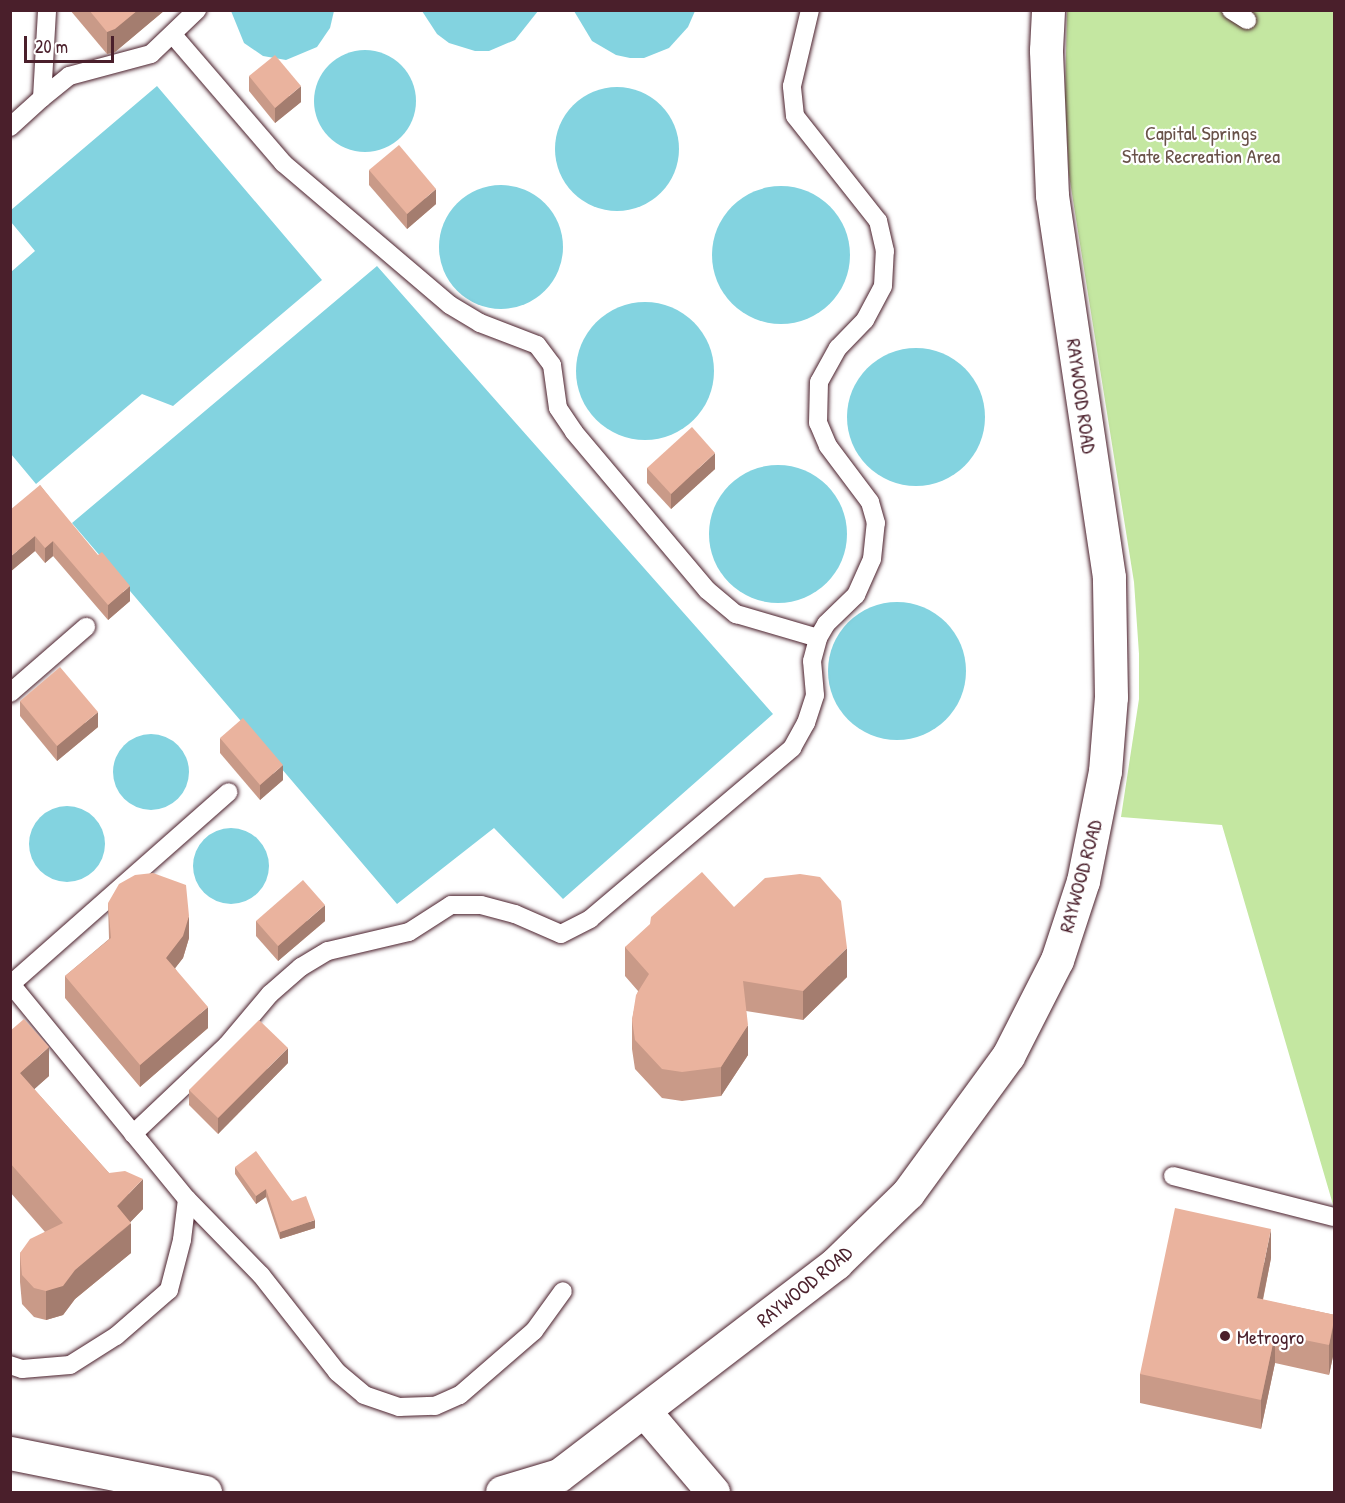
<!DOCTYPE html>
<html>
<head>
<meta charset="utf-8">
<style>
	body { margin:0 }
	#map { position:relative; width:1345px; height:1503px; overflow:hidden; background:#fff; font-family:"Patrick Hand",sans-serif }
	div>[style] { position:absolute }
	.green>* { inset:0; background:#c4e7a1 }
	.water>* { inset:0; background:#83d3e0 }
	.round { border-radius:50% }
	.roads { filter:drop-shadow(0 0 2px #4a1f2b) drop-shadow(0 0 2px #4a1f2b) }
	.service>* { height:18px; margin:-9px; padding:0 9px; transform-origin:9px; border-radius:9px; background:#fff }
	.tertiary>* { height:33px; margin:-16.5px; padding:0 16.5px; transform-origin:16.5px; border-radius:16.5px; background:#fff }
	.wall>* { inset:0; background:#c99a88 }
	.shaded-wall>* { inset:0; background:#a47d6f }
	.building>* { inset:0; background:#eab39e }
	.dots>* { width:16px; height:16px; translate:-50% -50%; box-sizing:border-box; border:3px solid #fff; border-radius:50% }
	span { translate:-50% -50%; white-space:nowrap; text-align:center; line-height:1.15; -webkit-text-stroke:4.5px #fff; paint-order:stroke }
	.park-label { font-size:20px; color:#685148 }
	.street-label { font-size:20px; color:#4a1f2b }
	.poi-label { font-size:20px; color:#4a1f2b }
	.left { translate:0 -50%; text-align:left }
	.frame { position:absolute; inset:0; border:12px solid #4a1f2b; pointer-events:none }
	.scale { position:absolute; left:24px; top:36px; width:90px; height:27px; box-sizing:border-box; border:3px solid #4a1f2b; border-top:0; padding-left:8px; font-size:18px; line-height:21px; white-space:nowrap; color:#4a1f2b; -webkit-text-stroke:4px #fff; paint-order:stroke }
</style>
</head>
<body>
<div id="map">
	<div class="green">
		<div style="clip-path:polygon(1067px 11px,1334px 11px,1334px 1208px,1222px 825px,1121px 817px,1139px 699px,1139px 654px,1134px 582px,1069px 175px,1065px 97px)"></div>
	</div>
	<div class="water">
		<div style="clip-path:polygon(231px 11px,334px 11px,330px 28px,317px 47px,286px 60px,263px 56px,244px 43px)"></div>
		<div style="clip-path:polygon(422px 11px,538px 11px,515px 40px,489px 51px,475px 51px,449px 43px,437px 34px)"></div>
		<div style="clip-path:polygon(574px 11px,574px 10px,695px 11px,688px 27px,669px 48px,644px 58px,630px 58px,616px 55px,592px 41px)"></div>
		<div class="round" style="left:314px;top:50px;width:102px;height:102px"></div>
		<div style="clip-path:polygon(157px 86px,322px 280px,173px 406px,142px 394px,36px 484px,11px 454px,11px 272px,35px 251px,11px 222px,11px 210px)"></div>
		<div class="round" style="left:555px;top:87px;width:124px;height:124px"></div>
		<div class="round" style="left:439px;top:185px;width:124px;height:124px"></div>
		<div class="round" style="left:712px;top:186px;width:138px;height:138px"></div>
		<div style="clip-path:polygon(377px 266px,773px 714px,563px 899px,494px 828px,397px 904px,72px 523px)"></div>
		<div class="round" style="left:576px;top:302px;width:138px;height:138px"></div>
		<div class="round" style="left:847px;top:348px;width:138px;height:138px"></div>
		<div class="round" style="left:709px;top:465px;width:138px;height:138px"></div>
		<div class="round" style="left:828px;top:602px;width:138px;height:138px"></div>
		<div class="round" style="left:113px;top:734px;width:76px;height:76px"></div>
		<div class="round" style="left:29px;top:806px;width:76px;height:76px"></div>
		<div class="round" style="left:193px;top:828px;width:76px;height:76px"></div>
	</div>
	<div class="roads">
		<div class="service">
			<div style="left:1231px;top:10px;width:19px;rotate:32deg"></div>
			<div style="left:173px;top:35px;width:169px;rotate:49.3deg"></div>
			<div style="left:283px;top:163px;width:219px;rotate:40.4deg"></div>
			<div style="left:450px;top:305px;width:35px;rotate:31deg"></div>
			<div style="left:480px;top:323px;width:61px;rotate:21.1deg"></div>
			<div style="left:537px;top:345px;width:25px;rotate:53deg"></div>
			<div style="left:552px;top:365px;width:43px;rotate:82.1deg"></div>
			<div style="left:558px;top:408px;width:29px;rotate:56deg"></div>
			<div style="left:574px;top:432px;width:207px;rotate:49.9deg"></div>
			<div style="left:707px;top:590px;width:38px;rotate:40deg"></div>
			<div style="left:736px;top:614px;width:85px;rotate:16.3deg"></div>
			<div style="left:42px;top:98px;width:35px;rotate:-39deg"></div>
			<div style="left:69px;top:76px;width:85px;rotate:-15deg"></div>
			<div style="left:151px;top:54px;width:64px;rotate:-43.7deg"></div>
			<div style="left:10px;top:127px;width:43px;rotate:-42.2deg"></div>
			<div style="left:42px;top:98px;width:88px;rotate:-86.7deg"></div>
			<div style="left:10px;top:693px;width:101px;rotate:-41deg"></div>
			<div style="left:10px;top:983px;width:279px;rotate:50.7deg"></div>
			<div style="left:187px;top:1199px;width:41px;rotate:97deg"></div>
			<div style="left:182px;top:1240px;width:52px;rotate:104.6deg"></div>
			<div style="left:169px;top:1290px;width:70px;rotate:139deg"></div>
			<div style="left:116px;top:1336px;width:54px;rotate:147.8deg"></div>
			<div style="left:70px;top:1365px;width:48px;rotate:175.2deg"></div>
			<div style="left:22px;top:1369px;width:13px;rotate:-162deg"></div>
			<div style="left:11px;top:984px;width:290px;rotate:-41.4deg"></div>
			<div style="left:133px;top:1134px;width:129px;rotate:-43.4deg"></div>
			<div style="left:227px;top:1045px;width:67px;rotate:-49.9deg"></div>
			<div style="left:270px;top:994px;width:41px;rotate:-41.1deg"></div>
			<div style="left:301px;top:967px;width:31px;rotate:-31deg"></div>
			<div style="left:328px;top:951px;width:83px;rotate:-13.2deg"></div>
			<div style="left:409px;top:932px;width:50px;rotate:-32.7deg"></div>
			<div style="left:451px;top:905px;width:30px"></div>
			<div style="left:481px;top:905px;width:35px;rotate:15deg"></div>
			<div style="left:515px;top:914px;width:50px;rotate:23.5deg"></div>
			<div style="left:561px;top:934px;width:33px;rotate:-27deg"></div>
			<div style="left:590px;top:919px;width:265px;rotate:-40.2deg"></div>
			<div style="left:792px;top:748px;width:29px;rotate:-61deg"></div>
			<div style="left:806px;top:723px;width:29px;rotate:-72deg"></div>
			<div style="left:815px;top:695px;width:34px;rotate:-95deg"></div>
			<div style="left:812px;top:661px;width:24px;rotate:-75deg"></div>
			<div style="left:818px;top:638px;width:16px;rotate:-60deg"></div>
			<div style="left:826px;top:624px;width:42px;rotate:-44deg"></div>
			<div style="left:856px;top:595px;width:39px;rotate:-66deg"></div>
			<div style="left:872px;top:559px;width:36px;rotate:-84deg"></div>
			<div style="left:876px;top:523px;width:22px;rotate:-106deg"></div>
			<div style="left:870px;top:502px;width:70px;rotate:-126.9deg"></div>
			<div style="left:828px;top:446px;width:25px;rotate:-113deg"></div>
			<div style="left:818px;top:423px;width:41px;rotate:-88.6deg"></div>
			<div style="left:819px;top:382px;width:39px;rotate:-61deg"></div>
			<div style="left:838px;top:348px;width:39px;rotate:-46deg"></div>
			<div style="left:865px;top:320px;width:38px;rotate:-62deg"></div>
			<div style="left:883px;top:286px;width:35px;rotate:-87deg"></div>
			<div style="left:885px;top:251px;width:31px;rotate:-103deg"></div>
			<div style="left:878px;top:221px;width:134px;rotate:-128.3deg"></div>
			<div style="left:795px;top:116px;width:30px;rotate:-96deg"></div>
			<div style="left:792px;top:86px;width:78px;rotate:-76.7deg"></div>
			<div style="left:1173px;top:1176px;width:166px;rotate:14.3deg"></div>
			<div style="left:187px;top:1199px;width:106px;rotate:45.8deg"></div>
			<div style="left:261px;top:1275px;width:123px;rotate:51.9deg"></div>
			<div style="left:337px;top:1372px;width:35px;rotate:40deg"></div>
			<div style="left:364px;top:1395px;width:37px;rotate:19deg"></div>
			<div style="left:399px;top:1407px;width:36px;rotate:-2deg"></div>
			<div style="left:435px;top:1406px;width:27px;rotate:-24deg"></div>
			<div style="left:460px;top:1395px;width:98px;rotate:-40.9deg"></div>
			<div style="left:534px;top:1331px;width:49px;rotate:-54.1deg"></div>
		</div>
		<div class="tertiary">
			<div style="left:645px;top:1412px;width:105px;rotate:49.6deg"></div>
			<div style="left:10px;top:1453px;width:199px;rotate:11.3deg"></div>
			<div style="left:502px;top:1492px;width:59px;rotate:-16.6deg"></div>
			<div style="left:559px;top:1475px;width:349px;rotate:-37.4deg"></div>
			<div style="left:836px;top:1263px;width:100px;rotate:-44.2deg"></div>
			<div style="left:908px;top:1193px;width:170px;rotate:-53.9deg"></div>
			<div style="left:1008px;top:1056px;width:108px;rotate:-63deg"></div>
			<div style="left:1057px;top:960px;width:83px;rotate:-71.8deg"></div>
			<div style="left:1083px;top:881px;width:112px;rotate:-78.7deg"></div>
			<div style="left:1105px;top:771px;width:74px;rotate:-85.4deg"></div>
			<div style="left:1111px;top:697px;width:120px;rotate:-91deg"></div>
			<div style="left:1109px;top:577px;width:386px;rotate:-98.5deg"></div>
			<div style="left:1052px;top:195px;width:145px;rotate:-92.4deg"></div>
			<div style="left:1046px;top:50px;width:40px;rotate:-87.1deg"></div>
		</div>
	</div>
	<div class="wall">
		<div style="clip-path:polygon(70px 10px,165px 10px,115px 52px,107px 54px)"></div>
		<div style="clip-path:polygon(249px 76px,301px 102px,275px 123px,249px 91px)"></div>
		<div style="clip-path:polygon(369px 170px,436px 204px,407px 229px,369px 185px)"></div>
		<div style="clip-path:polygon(647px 468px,715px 469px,671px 509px,647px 483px)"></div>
		<div style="clip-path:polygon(40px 485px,130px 601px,108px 620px,53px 556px,45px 563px,35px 551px,10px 572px)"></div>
		<div style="clip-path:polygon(20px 701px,98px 727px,57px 761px,20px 716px)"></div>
		<div style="clip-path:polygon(220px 738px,283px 780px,260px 800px,220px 753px)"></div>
		<div style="clip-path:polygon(108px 903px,189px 938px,183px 958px,175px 968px,208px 1028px,140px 1087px,65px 998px,65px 976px,109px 939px)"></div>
		<div style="clip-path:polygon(734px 907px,847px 977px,803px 1020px,746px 1011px,748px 1055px,721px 1096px,682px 1101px,662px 1098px,635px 1069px,632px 1049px,632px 1020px,638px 991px,625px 976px,625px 947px)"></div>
		<div style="clip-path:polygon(256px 921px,325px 921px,278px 961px,256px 936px)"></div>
		<div style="clip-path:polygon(10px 1031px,49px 1076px,34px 1089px,109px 1173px,143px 1209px,130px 1222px,131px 1253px,75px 1299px,63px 1315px,46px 1320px,34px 1317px,22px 1304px,20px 1282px,20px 1253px,45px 1232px,10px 1192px)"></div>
		<div style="clip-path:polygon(288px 1063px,218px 1134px,189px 1105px,189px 1090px)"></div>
		<div style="clip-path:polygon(235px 1167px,292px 1201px,315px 1228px,280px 1239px,266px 1197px,256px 1204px,235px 1174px)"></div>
		<div style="clip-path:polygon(1271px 1258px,1263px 1300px,1335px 1315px,1335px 1347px,1329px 1375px,1275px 1363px,1261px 1429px,1140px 1403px,1140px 1374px)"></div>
	</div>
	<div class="shaded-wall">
		<div style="clip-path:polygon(138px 10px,165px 10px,115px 52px,107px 54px,107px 32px)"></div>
		<div style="clip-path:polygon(301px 86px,301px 102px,275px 123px,275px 108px)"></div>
		<div style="clip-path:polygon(436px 189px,436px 204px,407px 229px,407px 214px)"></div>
		<div style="clip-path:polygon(715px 453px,715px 469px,671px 509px,671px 494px)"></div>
		<div style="clip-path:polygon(35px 536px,35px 551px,10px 572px,10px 557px)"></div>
		<div style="clip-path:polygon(53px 541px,53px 556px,45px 563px,45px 548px)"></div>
		<div style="clip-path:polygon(130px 586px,130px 601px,108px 620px,108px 605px)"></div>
		<div style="clip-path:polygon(98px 712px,98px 727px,57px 761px,57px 746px)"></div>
		<div style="clip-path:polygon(283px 765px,283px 780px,260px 800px,260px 785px)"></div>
		<div style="clip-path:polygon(325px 905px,325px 921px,278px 961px,278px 946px)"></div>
		<div style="clip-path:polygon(189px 916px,189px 938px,183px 958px,166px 980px,166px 958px)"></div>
		<div style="clip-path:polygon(847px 948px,847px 977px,803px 1020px,803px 991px)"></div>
		<div style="clip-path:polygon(208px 1007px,208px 1028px,140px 1087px,140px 1065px)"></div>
		<div style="clip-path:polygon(748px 1025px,748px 1055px,721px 1096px,721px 1067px)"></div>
		<div style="clip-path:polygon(49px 1047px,49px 1076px,20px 1102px,20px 1073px)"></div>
		<div style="clip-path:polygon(288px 1048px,288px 1063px,218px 1134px,218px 1118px)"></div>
		<div style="clip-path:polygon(143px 1179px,143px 1209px,119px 1234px,131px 1223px,131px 1253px,75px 1299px,63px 1315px,46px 1320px,46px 1291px,117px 1206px)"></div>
		<div style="clip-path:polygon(266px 1189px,266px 1197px,256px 1204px,256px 1196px)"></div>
		<div style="clip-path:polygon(315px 1220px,315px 1228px,280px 1239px,280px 1232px)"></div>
		<div style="clip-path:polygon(1271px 1229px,1271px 1258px,1257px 1328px,1257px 1298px)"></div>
		<div style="clip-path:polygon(1335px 1318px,1335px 1347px,1329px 1375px,1329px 1345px)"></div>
		<div style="clip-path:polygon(1275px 1334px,1275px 1363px,1261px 1429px,1261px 1400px)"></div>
	</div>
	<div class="building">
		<div style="clip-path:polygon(89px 10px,138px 10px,115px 29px,107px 32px)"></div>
		<div style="clip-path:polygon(275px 55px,301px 86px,275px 108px,249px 76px)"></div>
		<div style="clip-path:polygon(399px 145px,436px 189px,407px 214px,369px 170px)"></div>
		<div style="clip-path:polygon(692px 427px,715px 453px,671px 494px,647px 468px)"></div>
		<div style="clip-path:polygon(40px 485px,98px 555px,102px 552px,130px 586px,108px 605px,53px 541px,45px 548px,35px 536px,10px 557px,10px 510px)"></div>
		<div style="clip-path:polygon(60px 667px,98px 712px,57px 746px,20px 701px)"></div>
		<div style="clip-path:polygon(243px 718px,283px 765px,260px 785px,220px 738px)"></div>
		<div style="clip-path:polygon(702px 872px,734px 907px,765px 878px,800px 874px,820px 877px,841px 901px,847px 948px,803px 991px,743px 981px,748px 1025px,721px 1067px,682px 1072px,662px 1069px,635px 1040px,632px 1020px,636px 995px,649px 974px,625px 947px,650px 924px,651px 917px)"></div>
		<div style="clip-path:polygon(153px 873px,186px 885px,189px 916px,183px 936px,166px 958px,208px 1007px,140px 1065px,65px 976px,111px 938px,108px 903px,119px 884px,135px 875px)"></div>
		<div style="clip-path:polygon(303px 880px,325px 905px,278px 946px,256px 921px)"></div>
		<div style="clip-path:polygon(24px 1019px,49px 1047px,20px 1073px,109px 1173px,125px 1171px,143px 1179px,117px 1206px,131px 1223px,75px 1270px,63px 1286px,46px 1291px,34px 1288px,22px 1275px,20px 1253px,30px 1239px,63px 1223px,10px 1163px,10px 1031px)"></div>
		<div style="clip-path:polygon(259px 1020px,288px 1048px,218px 1118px,189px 1090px)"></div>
		<div style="clip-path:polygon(256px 1151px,292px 1201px,306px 1196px,315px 1220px,280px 1232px,266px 1189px,256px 1196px,235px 1167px)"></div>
		<div style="clip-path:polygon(1175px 1208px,1271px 1229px,1257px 1298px,1335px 1315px,1329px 1345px,1275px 1334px,1261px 1400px,1140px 1374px)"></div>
	</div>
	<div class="dots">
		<div style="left:1225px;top:1336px;background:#4a1f2b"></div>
	</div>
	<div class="park-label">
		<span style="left:1201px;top:144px">Capital Springs<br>State Recreation Area</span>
	</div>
	<div class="street-label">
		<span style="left:1082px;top:396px;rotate:82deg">RAYWOOD ROAD</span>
		<span style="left:1080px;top:876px;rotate:-75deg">RAYWOOD ROAD</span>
		<span style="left:804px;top:1286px;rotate:-39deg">RAYWOOD ROAD</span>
	</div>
	<div class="poi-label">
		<span class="left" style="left:1237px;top:1336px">Metrogro</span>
	</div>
	<div class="frame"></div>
	<div class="scale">20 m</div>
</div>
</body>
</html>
